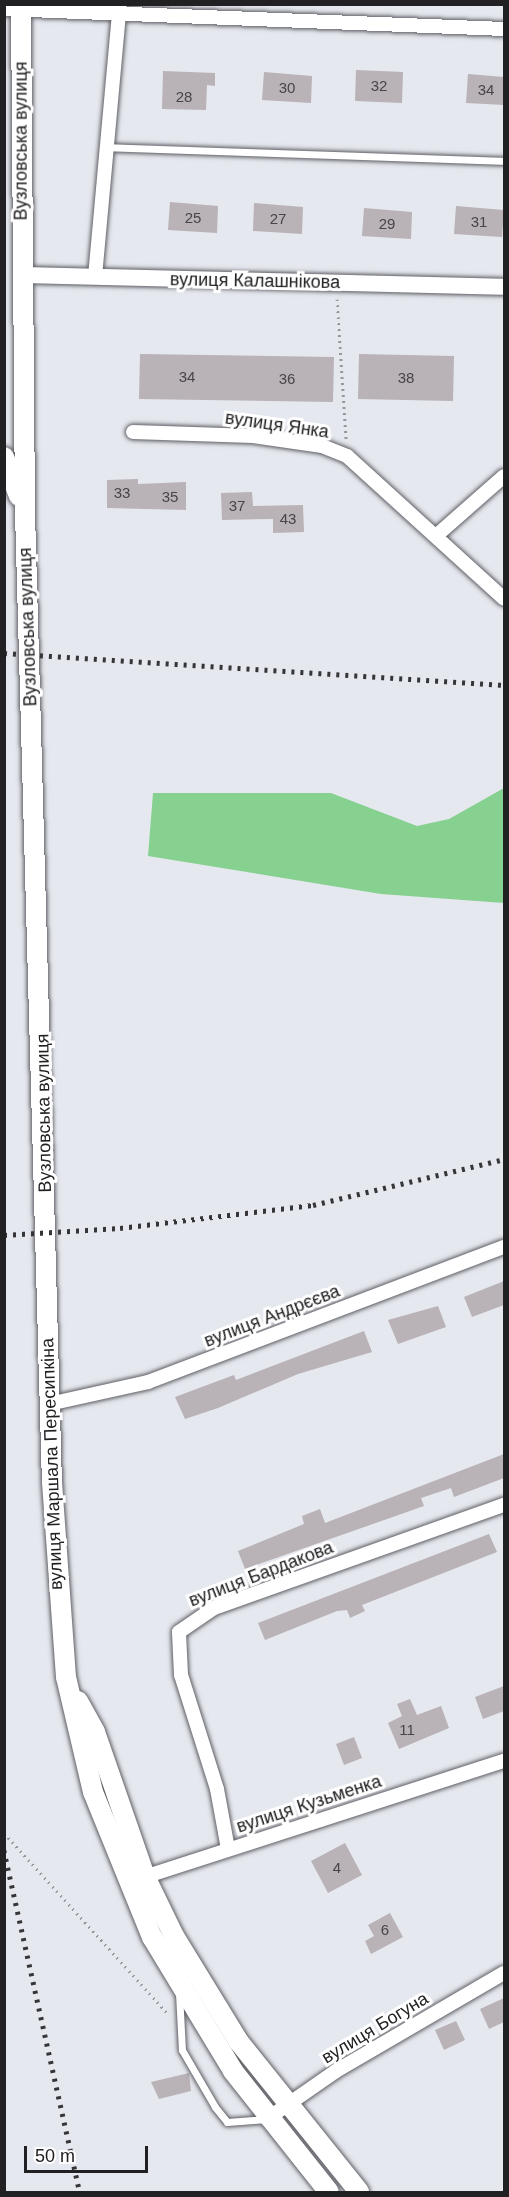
<!DOCTYPE html>
<html>
<head>
<meta charset="utf-8">
<style>
	body { margin:0 }
	#map { position:relative; width:509px; height:2197px; overflow:hidden; background:#e6e8ef; font-family:Arial,sans-serif }
	div>[style] { position:absolute }
	.green>* { inset:0; background:#86d090 }
	.building>* { inset:0; background:#b9b2b6 }
	.path>* { height:3px; margin-top:-1.5px; transform-origin:0; background:repeating-linear-gradient(90deg,#97989d 0 1.5px,transparent 0 6px) }
	.roads { filter:drop-shadow(0 0 2px #5e5f65) drop-shadow(0 0 2px #5e5f65) }
	.service>* { height:7px; margin:-3.5px; padding:0 3.5px; transform-origin:3.5px; border-radius:3.5px; background:#fff }
	.minor>* { height:14px; margin:-7px; padding:0 7px; transform-origin:7px; border-radius:7px; background:#fff }
	.tertiary>* { height:16px; margin:-8px; padding:0 8px; transform-origin:8px; border-radius:8px; background:#fff }
	.secondary>* { height:20px; margin:-10px; padding:0 10px; transform-origin:10px; border-radius:10px; background:#fff }
	.rail>* { height:4.5px; margin-top:-2.25px; transform-origin:0; background:repeating-linear-gradient(90deg,#353538 0 3px,transparent 0 9px) }
	span { translate:-50% -50%; white-space:nowrap; text-align:center; line-height:1.15; -webkit-text-stroke:6px #fff; paint-order:stroke }
	.number-label { font-size:15px; color:#474548 }
	.number-label span { -webkit-text-stroke-width:0 }
	.street-label { font-size:18px; color:#212124 }
	.frame { position:absolute; inset:0; border:6px solid #212124; pointer-events:none }
	.scale { position:absolute; left:24px; top:2146px; width:124px; height:27px; box-sizing:border-box; border:3px solid #212124; border-top:0; padding-left:8px; font-size:18px; line-height:21px; white-space:nowrap; color:#212124; -webkit-text-stroke:4px #fff; paint-order:stroke }
</style>
</head>
<body>
<div id="map">
	<div class="green">
		<div style="clip-path:polygon(504px 788px,504px 903px,381px 894px,148px 856px,153px 793px,331px 793px,417px 826px,449px 819px)"></div>
	</div>
	<div class="building">
		<div style="clip-path:polygon(356px 70px,403px 72px,402px 103px,355px 101px)"></div>
		<div style="clip-path:polygon(163px 71px,215px 73px,215px 86px,207px 85px,206px 110px,162px 109px)"></div>
		<div style="clip-path:polygon(264px 72px,312px 76px,311px 103px,262px 100px)"></div>
		<div style="clip-path:polygon(468px 74px,504px 77px,504px 105px,466px 103px)"></div>
		<div style="clip-path:polygon(170px 202px,218px 206px,217px 233px,168px 230px)"></div>
		<div style="clip-path:polygon(254px 203px,303px 207px,302px 234px,253px 231px)"></div>
		<div style="clip-path:polygon(456px 206px,504px 210px,502px 237px,454px 234px)"></div>
		<div style="clip-path:polygon(364px 208px,412px 212px,411px 239px,362px 236px)"></div>
		<div style="clip-path:polygon(140px 354px,334px 357px,333px 402px,139px 399px)"></div>
		<div style="clip-path:polygon(359px 354px,454px 356px,453px 401px,358px 399px)"></div>
		<div style="clip-path:polygon(138px 479px,138px 484px,186px 482px,186px 510px,107px 508px,107px 480px)"></div>
		<div style="clip-path:polygon(252px 492px,253px 506px,303px 505px,304px 532px,273px 533px,273px 519px,222px 520px,221px 493px)"></div>
		<div style="clip-path:polygon(504px 1281px,504px 1305px,472px 1317px,464px 1297px)"></div>
		<div style="clip-path:polygon(438px 1306px,446px 1327px,398px 1344px,388px 1320px)"></div>
		<div style="clip-path:polygon(364px 1331px,372px 1352px,298px 1374px,218px 1408px,185px 1419px,175px 1397px,234px 1375px,236px 1380px)"></div>
		<div style="clip-path:polygon(504px 1454px,504px 1478px,454px 1497px,451px 1488px,421px 1498px,424px 1506px,245px 1569px,238px 1551px,304px 1524px,302px 1516px,320px 1509px,325px 1523px)"></div>
		<div style="clip-path:polygon(489px 1534px,497px 1552px,362px 1605px,365px 1611px,350px 1618px,347px 1610px,337px 1611px,265px 1640px,258px 1623px)"></div>
		<div style="clip-path:polygon(504px 1686px,504px 1711px,483px 1719px,475px 1697px)"></div>
		<div style="clip-path:polygon(410px 1699px,417px 1715px,441px 1706px,449px 1728px,399px 1749px,388px 1723px,402px 1716px,397px 1704px)"></div>
		<div style="clip-path:polygon(354px 1737px,362px 1758px,344px 1765px,336px 1744px)"></div>
		<div style="clip-path:polygon(345px 1843px,362px 1875px,328px 1893px,311px 1861px)"></div>
		<div style="clip-path:polygon(390px 1913px,403px 1937px,371px 1954px,365px 1941px,374px 1936px,368px 1925px)"></div>
		<div style="clip-path:polygon(504px 1998px,504px 2022px,489px 2029px,480px 2009px)"></div>
		<div style="clip-path:polygon(456px 2021px,465px 2040px,444px 2050px,435px 2030px)"></div>
		<div style="clip-path:polygon(189px 2073px,191px 2091px,159px 2099px,151px 2082px)"></div>
	</div>
	<div class="path">
		<div style="left:337px;top:299px;width:140px;rotate:86.3deg"></div>
		<div style="left:4px;top:1833px;width:244px;rotate:47.8deg"></div>
	</div>
	<div class="roads">
		<div class="service">
			<div style="left:105px;top:147px;width:399px;rotate:2deg"></div>
			<div style="left:179px;top:1993px;width:57px;rotate:87deg"></div>
			<div style="left:182px;top:2050px;width:66px;rotate:59.9deg"></div>
			<div style="left:215px;top:2107px;width:19px;rotate:51deg"></div>
			<div style="left:227px;top:2122px;width:40px;rotate:-4.3deg"></div>
		</div>
		<div class="minor">
			<div style="left:4px;top:9px;width:500px;rotate:2.29deg"></div>
			<div style="left:95px;top:277px;width:274px;rotate:-84.8deg"></div>
			<div style="left:133px;top:432px;width:120px;rotate:1.9deg"></div>
			<div style="left:253px;top:436px;width:70px;rotate:8.2deg"></div>
			<div style="left:322px;top:446px;width:27px;rotate:22deg"></div>
			<div style="left:347px;top:456px;width:212px;rotate:42.3deg"></div>
			<div style="left:437px;top:535px;width:89px;rotate:-41.4deg"></div>
			<div style="left:49px;top:1404px;width:101px;rotate:-12.5deg"></div>
			<div style="left:148px;top:1382px;width:381px;rotate:-20.8deg"></div>
			<div style="left:228px;top:1849px;width:61px;rotate:-100.4deg"></div>
			<div style="left:217px;top:1789px;width:120px;rotate:-107.5deg"></div>
			<div style="left:181px;top:1675px;width:43px;rotate:-92.7deg"></div>
			<div style="left:179px;top:1632px;width:42px;rotate:-34.4deg"></div>
			<div style="left:214px;top:1608px;width:308px;rotate:-19.6deg"></div>
			<div style="left:138px;top:1879px;width:385px;rotate:-17.9deg"></div>
			<div style="left:267px;top:2119px;width:84px;rotate:-34.8deg"></div>
			<div style="left:336px;top:2071px;width:194px;rotate:-30.3deg"></div>
		</div>
		<div class="tertiary">
			<div style="left:21px;top:275px;width:483px;rotate:1.4deg"></div>
		</div>
		<div class="secondary">
			<div style="left:21px;top:4px;width:508px;rotate:89.55deg"></div>
			<div style="left:25px;top:512px;width:970px;rotate:88.41deg"></div>
			<div style="left:52px;top:1482px;width:196px;rotate:85.9deg"></div>
			<div style="left:66px;top:1677px;width:118px;rotate:76.8deg"></div>
			<div style="left:93px;top:1792px;width:157px;rotate:67.9deg"></div>
			<div style="left:152px;top:1937px;width:157px;rotate:58.8deg"></div>
			<div style="left:233px;top:2071px;width:154px;rotate:51.6deg"></div>
			<div style="left:4px;top:457px;width:42px;rotate:69deg"></div>
			<div style="left:78px;top:1701px;width:35px;rotate:61deg"></div>
			<div style="left:95px;top:1732px;width:152px;rotate:70.9deg"></div>
			<div style="left:145px;top:1876px;width:67px;rotate:64.2deg"></div>
			<div style="left:174px;top:1936px;width:124px;rotate:58.5deg"></div>
			<div style="left:239px;top:2042px;width:192px;rotate:51.3deg"></div>
		</div>
	</div>
	<div class="rail">
		<div style="left:4px;top:653px;width:501px;rotate:3.66deg"></div>
		<div style="left:4px;top:1235px;width:116px;rotate:-3.5deg"></div>
		<div style="left:120px;top:1228px;width:194px;rotate:-6.8deg"></div>
		<div style="left:313px;top:1205px;width:196px;rotate:-13.5deg"></div>
		<div style="left:4px;top:1850px;width:350px;rotate:77.5deg"></div>
	</div>
	<div class="number-label">
		<span style="left:379px;top:86px">32</span>
		<span style="left:287px;top:88px">30</span>
		<span style="left:486px;top:90px">34</span>
		<span style="left:184px;top:97px">28</span>
		<span style="left:193px;top:218px">25</span>
		<span style="left:278px;top:219px">27</span>
		<span style="left:479px;top:222px">31</span>
		<span style="left:387px;top:224px">29</span>
		<span style="left:187px;top:377px">34</span>
		<span style="left:406px;top:378px">38</span>
		<span style="left:287px;top:379px">36</span>
		<span style="left:122px;top:493px">33</span>
		<span style="left:170px;top:497px">35</span>
		<span style="left:237px;top:506px">37</span>
		<span style="left:288px;top:519px">43</span>
		<span style="left:407px;top:1730px">11</span>
		<span style="left:337px;top:1868px">4</span>
		<span style="left:385px;top:1930px">6</span>
	</div>
	<div class="street-label">
		<span style="left:21px;top:141px;rotate:-90deg">Вузловська вулиця</span>
		<span style="left:255px;top:281px;rotate:1deg">вулиця Калашнікова</span>
		<span style="left:277px;top:425px;rotate:8deg">вулиця Янка</span>
		<span style="left:28px;top:627px;rotate:-92deg">Вузловська вулиця</span>
		<span style="left:44px;top:1113px;rotate:-91deg">Вузловська вулиця</span>
		<span style="left:272px;top:1316px;rotate:-21deg">вулиця Андрєєва</span>
		<span style="left:52px;top:1464px;rotate:-92deg">вулиця Маршала Пересипкіна</span>
		<span style="left:261px;top:1574px;rotate:-21deg">вулиця Бардакова</span>
		<span style="left:309px;top:1804px;rotate:-18deg">вулиця Кузьменка</span>
		<span style="left:375px;top:2028px;rotate:-31deg">вулиця Богуна</span>
	</div>
	<div class="frame"></div>
	<div class="scale">50 m</div>
</div>
</body>
</html>
